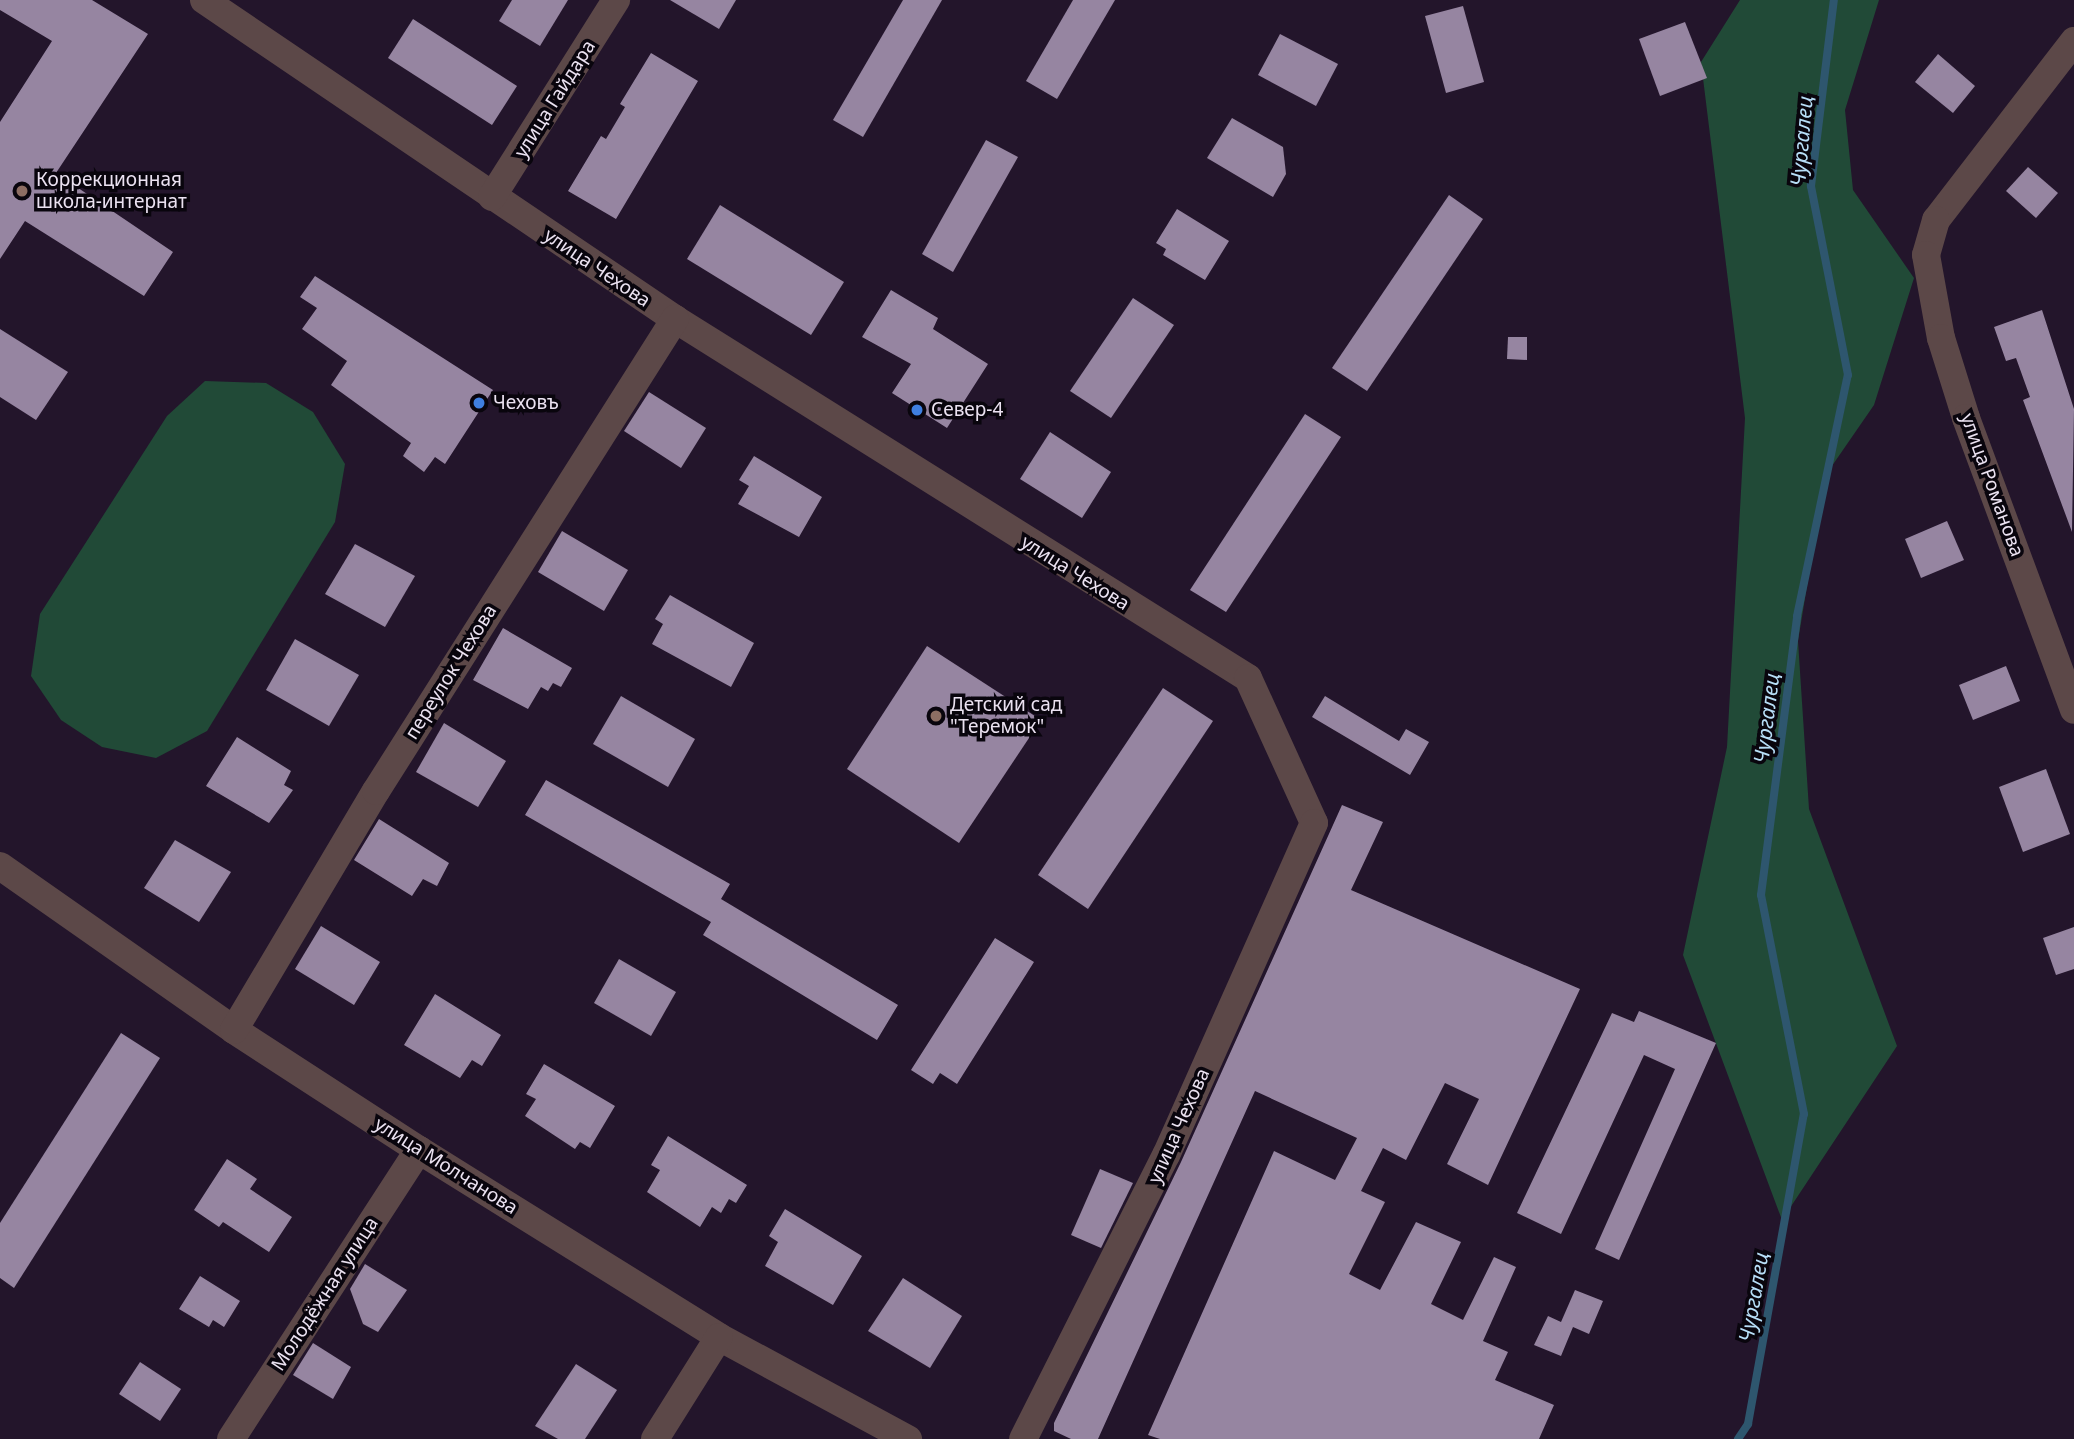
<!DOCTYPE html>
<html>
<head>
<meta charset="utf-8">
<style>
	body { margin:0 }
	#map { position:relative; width:2074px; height:1439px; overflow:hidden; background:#23152b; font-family:"Noto Sans",sans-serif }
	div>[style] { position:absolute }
	.green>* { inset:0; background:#214a37 }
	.stream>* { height:8px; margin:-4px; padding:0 4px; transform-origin:4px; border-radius:4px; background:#2e566e }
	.building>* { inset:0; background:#9685a1 }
	.minor>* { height:28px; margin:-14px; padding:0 14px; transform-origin:14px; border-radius:14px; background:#5c4848 }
	.dots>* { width:19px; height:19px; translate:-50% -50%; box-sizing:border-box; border:4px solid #09050d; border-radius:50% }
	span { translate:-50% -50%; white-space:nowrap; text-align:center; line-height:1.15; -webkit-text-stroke:7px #09050d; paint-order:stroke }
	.street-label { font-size:19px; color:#ebe2f1 }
	.poi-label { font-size:19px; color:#ebe2f1 }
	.left { translate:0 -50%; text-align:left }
	.water-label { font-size:21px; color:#b7def7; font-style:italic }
</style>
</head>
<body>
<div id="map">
	<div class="green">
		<div style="clip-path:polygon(1740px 0,1879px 0,1845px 110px,1853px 190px,1914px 278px,1874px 405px,1825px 476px,1798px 641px,1809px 809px,1897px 1046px,1782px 1220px,1683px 955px,1727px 747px,1745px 418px,1701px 62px)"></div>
		<div style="clip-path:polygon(205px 381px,266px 383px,313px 412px,345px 464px,335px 522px,207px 731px,156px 758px,102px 747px,61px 720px,31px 676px,40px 614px,167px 416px)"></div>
	</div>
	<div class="stream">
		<div style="left:1738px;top:1439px;width:18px;rotate:-56deg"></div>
		<div style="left:1748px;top:1424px;width:315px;rotate:-79.8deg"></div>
		<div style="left:1804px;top:1114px;width:223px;rotate:-101.1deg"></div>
		<div style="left:1761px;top:895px;width:281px;rotate:-82.6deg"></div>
		<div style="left:1797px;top:616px;width:246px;rotate:-78.1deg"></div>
		<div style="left:1848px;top:375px;width:193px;rotate:-101.1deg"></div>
		<div style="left:1811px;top:186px;width:187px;rotate:-83deg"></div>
	</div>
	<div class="building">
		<div style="clip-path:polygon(0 0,92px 0,148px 34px,56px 173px,173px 252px,144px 296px,25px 221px,0 259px,0 122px,52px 41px,0 10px)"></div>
		<div style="clip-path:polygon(512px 0,568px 0,540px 46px,499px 21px)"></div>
		<div style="clip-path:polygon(670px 0,736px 0,719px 29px)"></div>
		<div style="clip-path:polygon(903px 0,942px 0,863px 137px,833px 120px)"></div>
		<div style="clip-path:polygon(1073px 0,1115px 0,1057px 99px,1026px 81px)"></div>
		<div style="clip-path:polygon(1463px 6px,1484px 82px,1446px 93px,1425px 16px)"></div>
		<div style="clip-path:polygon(413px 19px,517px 86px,492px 125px,388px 58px)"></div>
		<div style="clip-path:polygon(1685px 22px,1707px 78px,1660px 96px,1639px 39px)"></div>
		<div style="clip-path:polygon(1280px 34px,1338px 64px,1316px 106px,1258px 75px)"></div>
		<div style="clip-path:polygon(651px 53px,698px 81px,616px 219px,568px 191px,601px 136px,606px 139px,625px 107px,620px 104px)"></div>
		<div style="clip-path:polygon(1938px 54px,1975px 86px,1953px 113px,1915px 82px)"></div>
		<div style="clip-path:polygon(1232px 118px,1283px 147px,1286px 174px,1273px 197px,1207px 158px)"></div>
		<div style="clip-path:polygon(986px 140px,1018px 157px,953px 272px,922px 254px)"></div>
		<div style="clip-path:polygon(2028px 167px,2058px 193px,2036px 218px,2006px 191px)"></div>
		<div style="clip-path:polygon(1449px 195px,1483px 219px,1367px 391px,1332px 368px)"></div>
		<div style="clip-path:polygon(720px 205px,844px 282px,811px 335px,687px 259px)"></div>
		<div style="clip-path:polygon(1177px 209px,1229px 241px,1205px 280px,1163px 255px,1166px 249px,1156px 243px)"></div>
		<div style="clip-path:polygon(315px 276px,493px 390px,445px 464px,435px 457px,424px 472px,403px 456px,411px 443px,331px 385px,347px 361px,302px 329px,317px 308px,300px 297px)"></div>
		<div style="clip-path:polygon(891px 290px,938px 318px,933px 329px,988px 364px,947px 428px,892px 393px,911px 364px,862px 337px)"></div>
		<div style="clip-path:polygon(1133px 298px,1174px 325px,1111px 418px,1070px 391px)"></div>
		<div style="clip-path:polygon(2042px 310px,2074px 409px,2072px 532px,2023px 400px,2030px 397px,2016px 358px,2006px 361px,1994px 327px)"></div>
		<div style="clip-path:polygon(0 329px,68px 372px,36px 420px,0 397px)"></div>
		<div style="clip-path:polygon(1508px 337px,1527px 337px,1527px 360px,1507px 359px)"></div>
		<div style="clip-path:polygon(649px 392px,706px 428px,681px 468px,624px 431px)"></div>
		<div style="clip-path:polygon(1305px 414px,1341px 437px,1226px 612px,1190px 590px)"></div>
		<div style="clip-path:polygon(1050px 432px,1111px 472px,1082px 518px,1020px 479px)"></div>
		<div style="clip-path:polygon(754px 456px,822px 497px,799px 537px,738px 504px,749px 486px,739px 480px)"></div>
		<div style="clip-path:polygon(1947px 521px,1964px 560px,1921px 578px,1905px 539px)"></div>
		<div style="clip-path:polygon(562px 531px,628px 570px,604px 611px,538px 572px)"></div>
		<div style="clip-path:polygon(355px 544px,415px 576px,385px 627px,325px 594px)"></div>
		<div style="clip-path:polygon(670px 595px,754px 643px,731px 687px,652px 644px,663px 624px,655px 619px)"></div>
		<div style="clip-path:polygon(503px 628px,572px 668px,561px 687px,553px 683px,548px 691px,541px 687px,528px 709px,473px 680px)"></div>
		<div style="clip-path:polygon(295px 639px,359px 675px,329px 726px,266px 690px)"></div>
		<div style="clip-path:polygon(927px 646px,1041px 720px,959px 843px,847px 769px)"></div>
		<div style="clip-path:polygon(2006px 666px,2020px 701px,1973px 720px,1959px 685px)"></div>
		<div style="clip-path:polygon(1163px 688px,1213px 721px,1088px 909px,1038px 875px)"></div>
		<div style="clip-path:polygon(621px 696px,695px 739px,668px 787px,593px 744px)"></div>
		<div style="clip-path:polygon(1325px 696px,1399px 741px,1406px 729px,1429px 742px,1410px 775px,1312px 717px)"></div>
		<div style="clip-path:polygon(444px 723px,506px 761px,478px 807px,416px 772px)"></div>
		<div style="clip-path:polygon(237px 737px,291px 771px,284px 785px,293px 790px,269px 823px,206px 786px)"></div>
		<div style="clip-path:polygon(2046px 769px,2070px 834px,2023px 852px,1999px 787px)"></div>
		<div style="clip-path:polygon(546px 780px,730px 884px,721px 899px,898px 1005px,877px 1040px,703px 935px,711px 922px,525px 815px)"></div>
		<div style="clip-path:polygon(1342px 805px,1383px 822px,1351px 890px,1580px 989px,1488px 1185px,1447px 1164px,1479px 1099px,1445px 1083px,1406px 1160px,1383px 1148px,1361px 1191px,1385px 1202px,1349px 1274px,1380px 1290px,1416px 1222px,1461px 1242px,1431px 1304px,1463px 1320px,1494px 1257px,1516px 1267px,1483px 1341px,1508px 1352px,1495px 1380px,1554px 1405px,1539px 1439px,1160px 1439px,1148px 1435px,1274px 1151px,1335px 1180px,1357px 1138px,1255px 1091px,1098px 1439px,1071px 1439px,1054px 1431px,1054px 1423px,1181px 1162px)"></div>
		<div style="clip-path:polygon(379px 819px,449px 863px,437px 886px,423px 879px,412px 896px,354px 860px)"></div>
		<div style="clip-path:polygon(175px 840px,231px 872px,199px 922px,144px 888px)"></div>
		<div style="clip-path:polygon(321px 926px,380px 962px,354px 1005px,295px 969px)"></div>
		<div style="clip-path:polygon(2074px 927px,2074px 969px,2056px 975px,2043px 938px)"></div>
		<div style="clip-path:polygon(995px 938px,1034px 962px,957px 1084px,940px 1073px,933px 1084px,911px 1070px)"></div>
		<div style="clip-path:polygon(619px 959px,676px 992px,651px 1036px,594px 1003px)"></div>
		<div style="clip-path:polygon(435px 994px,501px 1035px,482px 1066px,472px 1060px,460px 1078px,404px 1045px)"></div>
		<div style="clip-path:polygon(1639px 1011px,1716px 1043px,1619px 1260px,1595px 1249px,1675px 1069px,1644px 1055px,1561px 1234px,1517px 1213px,1612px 1013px,1634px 1022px)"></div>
		<div style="clip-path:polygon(121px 1033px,160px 1058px,14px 1288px,0 1278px,0 1223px)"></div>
		<div style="clip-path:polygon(544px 1064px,615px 1106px,590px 1148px,580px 1142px,575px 1149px,525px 1116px,536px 1099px,526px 1094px)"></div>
		<div style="clip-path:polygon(668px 1136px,747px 1185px,736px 1203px,729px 1199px,721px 1213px,712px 1207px,700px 1227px,647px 1192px,660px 1170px,651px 1165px)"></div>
		<div style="clip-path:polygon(227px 1159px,257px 1179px,250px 1189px,292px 1217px,269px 1252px,223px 1222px,219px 1227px,194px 1210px)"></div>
		<div style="clip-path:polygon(1100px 1169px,1133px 1183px,1101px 1248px,1071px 1235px)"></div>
		<div style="clip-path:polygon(785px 1209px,862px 1256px,833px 1305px,765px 1266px,778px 1242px,769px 1236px)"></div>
		<div style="clip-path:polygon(365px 1264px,407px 1290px,378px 1332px,363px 1324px,350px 1289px)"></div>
		<div style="clip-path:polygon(200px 1276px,240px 1301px,224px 1327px,213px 1320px,209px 1327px,179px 1309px)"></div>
		<div style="clip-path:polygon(903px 1278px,962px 1316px,930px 1368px,868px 1331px)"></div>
		<div style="clip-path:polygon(1575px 1290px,1603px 1301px,1589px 1334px,1573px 1327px,1561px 1356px,1534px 1345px,1548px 1316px,1561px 1322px)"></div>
		<div style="clip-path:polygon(313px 1343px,351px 1367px,333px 1399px,293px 1375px)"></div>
		<div style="clip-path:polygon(140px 1362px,181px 1389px,160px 1421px,119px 1394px)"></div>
		<div style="clip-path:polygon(576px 1364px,617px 1390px,585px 1439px,558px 1439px,535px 1426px)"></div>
	</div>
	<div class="minor">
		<div style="left:204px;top:0;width:569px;rotate:34.11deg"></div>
		<div style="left:675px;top:319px;width:676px;rotate:32.07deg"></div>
		<div style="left:1248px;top:678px;width:159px;rotate:65.5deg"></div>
		<div style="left:1314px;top:823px;width:363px;rotate:114deg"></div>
		<div style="left:1166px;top:1155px;width:318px;rotate:116.7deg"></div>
		<div style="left:2074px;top:41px;width:226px;rotate:127.6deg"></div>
		<div style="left:1936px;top:220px;width:36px;rotate:106deg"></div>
		<div style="left:1926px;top:255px;width:84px;rotate:79.8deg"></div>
		<div style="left:1941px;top:338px;width:84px;rotate:72.6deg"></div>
		<div style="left:1966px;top:418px;width:311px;rotate:69.7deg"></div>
		<div style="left:492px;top:197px;width:233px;rotate:-57.8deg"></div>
		<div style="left:0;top:866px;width:286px;rotate:35deg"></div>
		<div style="left:234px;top:1030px;width:221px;rotate:33deg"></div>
		<div style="left:419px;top:1150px;width:354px;rotate:31.9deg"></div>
		<div style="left:719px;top:1337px;width:215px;rotate:28.4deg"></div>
		<div style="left:234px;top:1030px;width:278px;rotate:-59.3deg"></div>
		<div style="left:376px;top:791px;width:559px;rotate:-57.65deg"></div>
		<div style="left:231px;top:1439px;width:345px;rotate:-57deg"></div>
		<div style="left:655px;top:1439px;width:120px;rotate:-57.9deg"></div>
	</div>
	<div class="dots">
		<div style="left:22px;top:191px;background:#8d6e63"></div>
		<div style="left:479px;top:403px;background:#3f7fe0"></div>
		<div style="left:917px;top:410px;background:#3f7fe0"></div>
		<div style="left:936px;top:716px;background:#8d6e63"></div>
	</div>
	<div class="street-label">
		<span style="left:555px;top:99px;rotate:-58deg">улица Гайдара</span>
		<span style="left:597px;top:268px;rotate:34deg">улица Чехова</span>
		<span style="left:1992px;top:485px;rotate:70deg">улица Романова</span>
		<span style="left:1075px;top:573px;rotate:32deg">улица Чехова</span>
		<span style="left:451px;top:672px;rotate:-58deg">переулок Чехова</span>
		<span style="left:1179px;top:1126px;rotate:-66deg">улица Чехова</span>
		<span style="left:446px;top:1166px;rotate:32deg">улица Молчанова</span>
		<span style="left:325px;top:1294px;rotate:-57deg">Молодёжная улица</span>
	</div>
	<div class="poi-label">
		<span class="left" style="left:36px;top:191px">Коррекционная<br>школа-интернат</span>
		<span class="left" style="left:493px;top:403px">Чеховъ</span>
		<span class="left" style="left:931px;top:410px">Север-4</span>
		<span class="left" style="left:950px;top:716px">Детский сад<br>"Теремок"</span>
	</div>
	<div class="water-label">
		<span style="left:1801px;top:141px;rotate:-85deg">Чургалец</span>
		<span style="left:1766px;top:718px;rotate:-83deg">Чургалец</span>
		<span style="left:1753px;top:1297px;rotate:-80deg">Чургалец</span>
	</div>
</div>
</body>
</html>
